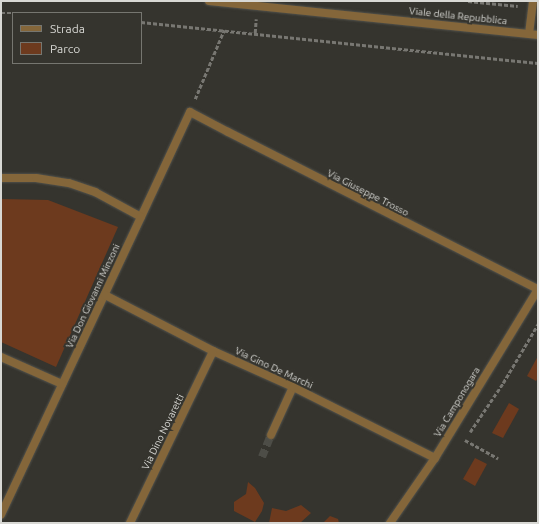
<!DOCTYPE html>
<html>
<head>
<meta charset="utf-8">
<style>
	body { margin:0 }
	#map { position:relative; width:539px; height:524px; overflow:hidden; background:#35342e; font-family:Ubuntu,sans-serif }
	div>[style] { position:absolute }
	.green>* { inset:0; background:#6d3a1e }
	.pedestrian-tunnel>* { height:8px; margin-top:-4px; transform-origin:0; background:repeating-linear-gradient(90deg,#4d4d47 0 8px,transparent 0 12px) }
	.path>* { height:2.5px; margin-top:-1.25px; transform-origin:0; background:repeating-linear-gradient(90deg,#787772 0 4px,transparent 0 6px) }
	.roads { filter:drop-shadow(0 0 1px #52524c) drop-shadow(0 0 1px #52524c) }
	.service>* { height:8px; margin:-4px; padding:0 4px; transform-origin:4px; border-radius:4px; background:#84663a }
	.pedestrian>* { height:8px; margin:-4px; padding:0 4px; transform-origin:4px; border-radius:4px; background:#84663a }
	.minor>* { height:8px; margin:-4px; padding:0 4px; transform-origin:4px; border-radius:4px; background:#84663a }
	span { translate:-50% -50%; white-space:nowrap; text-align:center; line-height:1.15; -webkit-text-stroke:4px #35342e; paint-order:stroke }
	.street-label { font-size:10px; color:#d8d8d4 }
	.frame { position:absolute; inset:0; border:2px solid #d8d8d4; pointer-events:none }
	.legend { position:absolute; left:12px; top:12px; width:130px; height:52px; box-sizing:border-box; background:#35342e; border:1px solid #767670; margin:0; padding:5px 7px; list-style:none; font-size:12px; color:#d8d8d4 }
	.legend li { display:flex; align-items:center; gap:8px; height:20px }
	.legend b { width:20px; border:1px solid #767670 }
</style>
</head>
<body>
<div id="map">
	<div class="green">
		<div style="clip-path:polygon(1px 199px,48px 200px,118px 227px,56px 367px,1px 342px)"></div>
		<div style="clip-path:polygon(538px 356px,538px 378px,536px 381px,527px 376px)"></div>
		<div style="clip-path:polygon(509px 403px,519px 409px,503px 438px,492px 433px)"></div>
		<div style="clip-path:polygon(475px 458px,487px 464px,475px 486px,463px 479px)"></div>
		<div style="clip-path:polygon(248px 482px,255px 488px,264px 503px,262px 511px,255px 522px,234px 511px,234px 502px,246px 494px)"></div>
		<div style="clip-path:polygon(301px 505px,311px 513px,300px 523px,269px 523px,272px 508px,286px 511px)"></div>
		<div style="clip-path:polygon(330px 516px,338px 519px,339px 523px,323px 523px)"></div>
	</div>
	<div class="pedestrian-tunnel">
		<div style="left:262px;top:457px;width:24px;rotate:-68deg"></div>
	</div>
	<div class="path">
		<div style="left:468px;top:1px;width:50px;rotate:5.7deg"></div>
		<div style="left:1px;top:13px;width:39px"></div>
		<div style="left:141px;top:22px;width:399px;rotate:5.9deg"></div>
		<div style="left:255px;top:33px;width:14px;rotate:-86deg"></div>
		<div style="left:195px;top:99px;width:75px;rotate:-67.2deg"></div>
		<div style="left:470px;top:432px;width:59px;rotate:-56deg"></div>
		<div style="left:503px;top:383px;width:69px;rotate:-59.3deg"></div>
		<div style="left:465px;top:440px;width:38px;rotate:29deg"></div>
	</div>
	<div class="roads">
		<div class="service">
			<div style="left:529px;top:34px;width:33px;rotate:-83deg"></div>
		</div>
		<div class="pedestrian">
			<div style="left:141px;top:217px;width:116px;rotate:-65deg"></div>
			<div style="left:190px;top:112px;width:43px;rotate:27.8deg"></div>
			<div style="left:271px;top:435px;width:53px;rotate:-65.4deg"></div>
		</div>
		<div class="minor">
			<div style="left:209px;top:1px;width:331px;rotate:5.9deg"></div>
			<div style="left:228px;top:132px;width:347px;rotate:26.9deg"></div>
			<div style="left:1px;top:178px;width:35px"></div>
			<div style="left:36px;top:178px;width:33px;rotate:9deg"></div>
			<div style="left:69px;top:183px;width:28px;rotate:19deg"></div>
			<div style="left:95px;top:192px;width:52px;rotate:28.5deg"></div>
			<div style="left:141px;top:217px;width:329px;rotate:115.2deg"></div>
			<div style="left:105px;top:295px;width:122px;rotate:27.4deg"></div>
			<div style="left:213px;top:351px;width:88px;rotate:24.2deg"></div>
			<div style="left:293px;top:387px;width:159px;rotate:26.6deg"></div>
			<div style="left:1px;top:357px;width:67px;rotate:23.9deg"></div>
			<div style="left:130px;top:523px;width:191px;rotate:-64.2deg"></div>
			<div style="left:390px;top:523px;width:79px;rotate:-55.3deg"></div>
			<div style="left:435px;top:458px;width:198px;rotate:-58.6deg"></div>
		</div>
	</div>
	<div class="street-label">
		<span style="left:458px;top:16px;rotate:6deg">Viale della Repubblica</span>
		<span style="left:368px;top:193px;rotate:27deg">Via Giuseppe Trosso</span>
		<span style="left:93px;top:296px;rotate:-65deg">Via Don Giovanni Minzoni</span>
		<span style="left:274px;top:368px;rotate:25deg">Via Gino De Marchi</span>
		<span style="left:457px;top:402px;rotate:-59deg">Via Camponogara</span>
		<span style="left:163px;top:432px;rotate:-64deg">Via Dino Novaretti</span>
	</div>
	<div class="frame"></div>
	<ul class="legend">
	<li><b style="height:5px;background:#84663a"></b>Strada</li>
	<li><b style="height:11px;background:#6d3a1e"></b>Parco</li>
	</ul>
</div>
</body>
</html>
